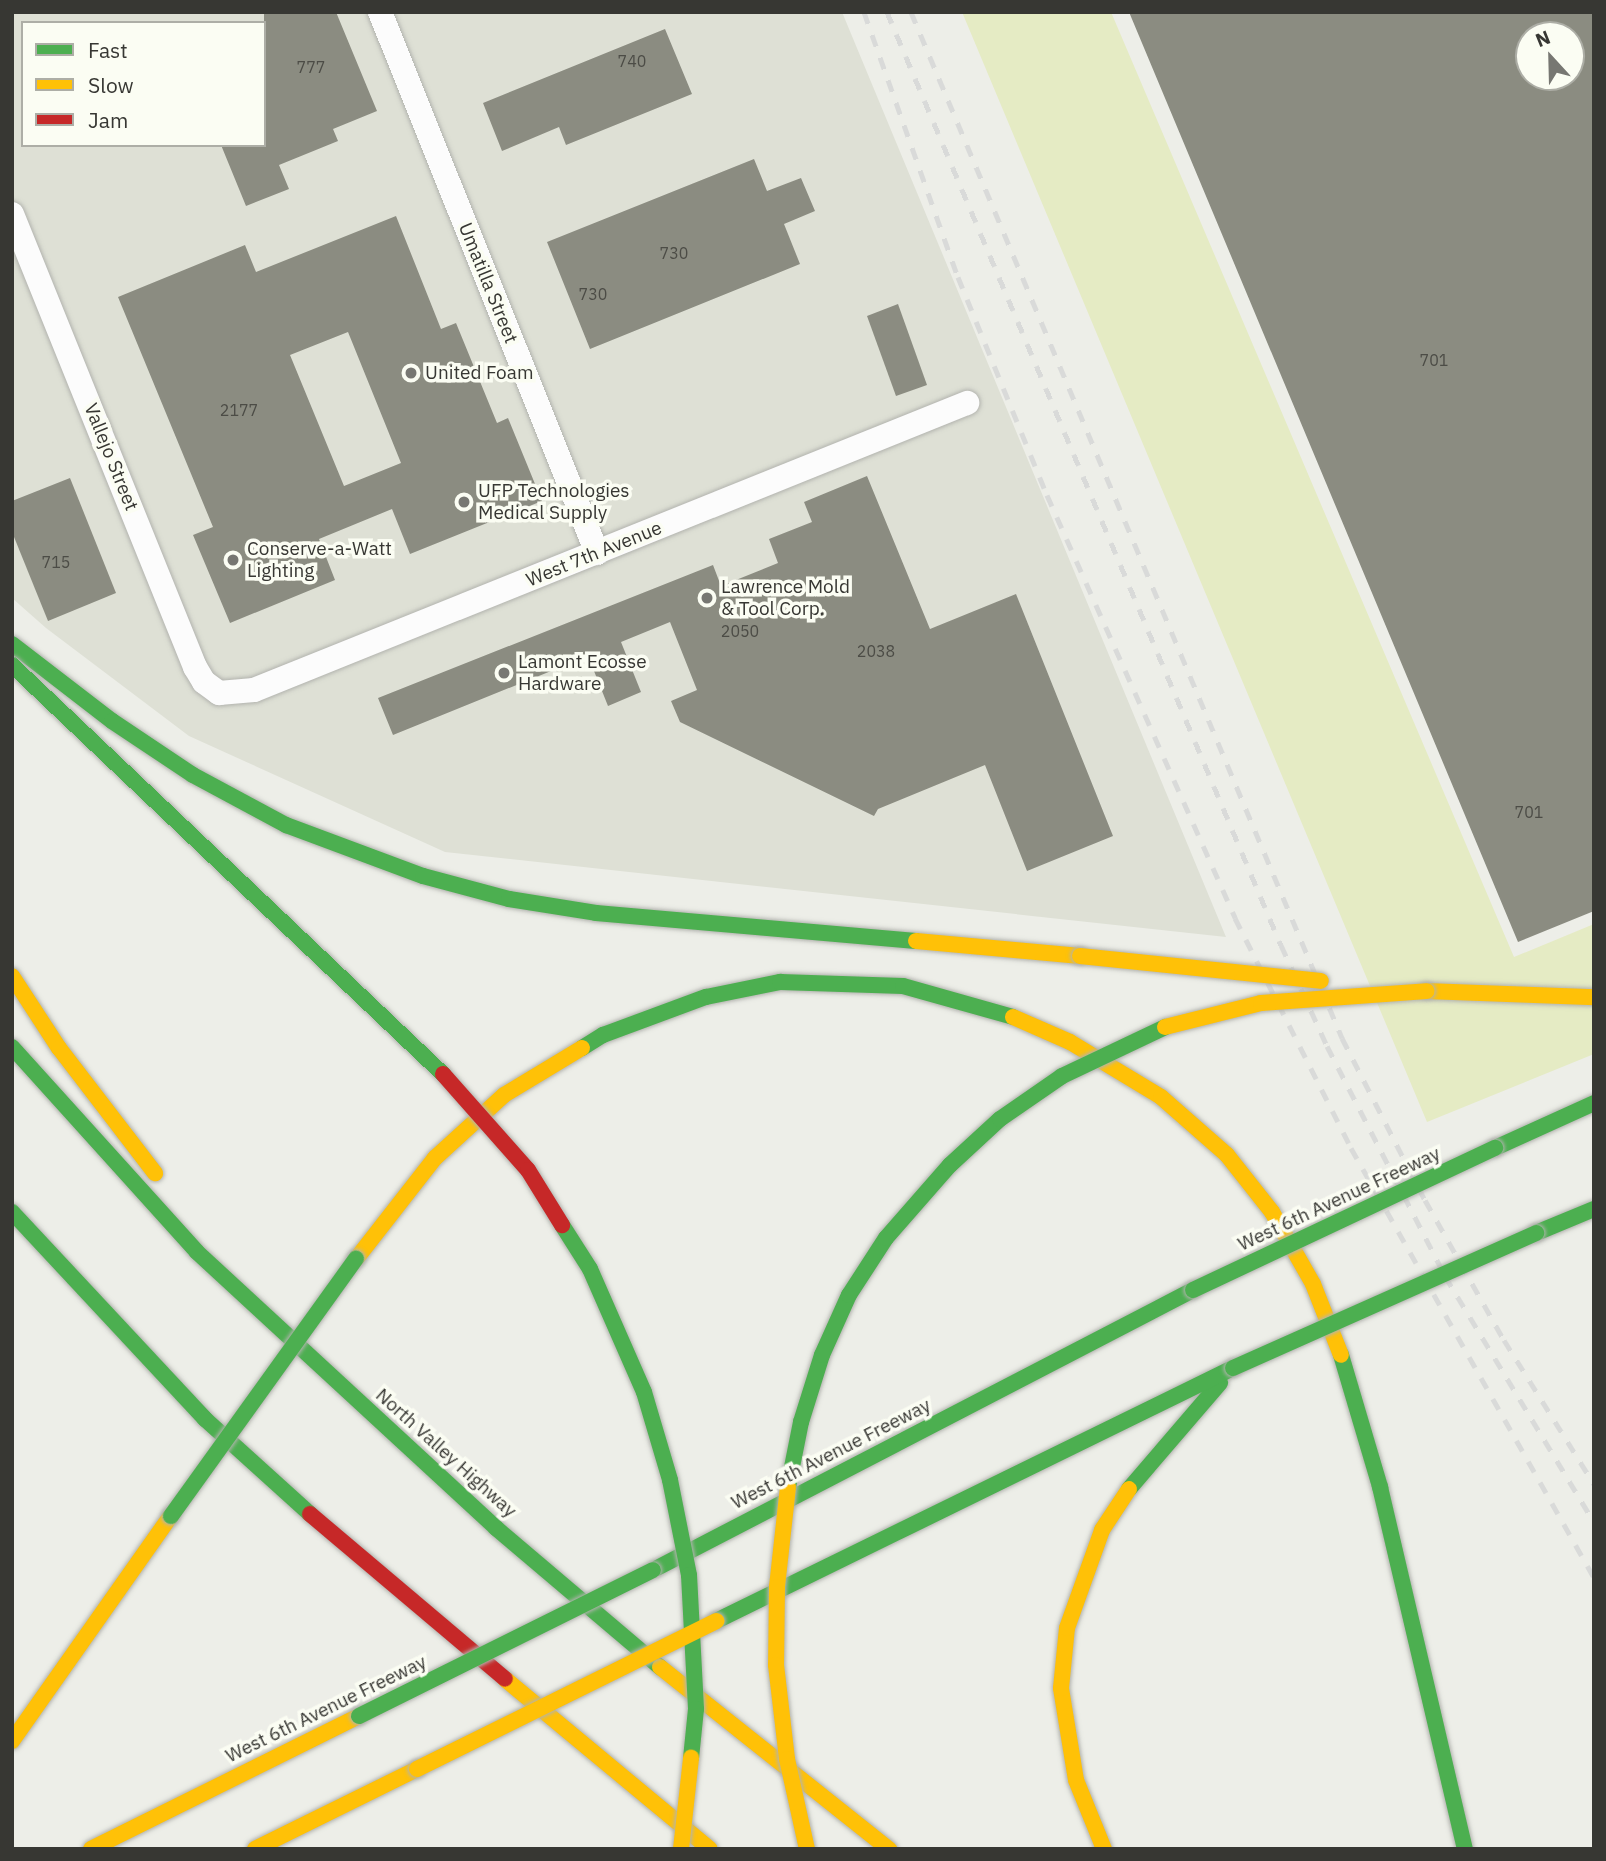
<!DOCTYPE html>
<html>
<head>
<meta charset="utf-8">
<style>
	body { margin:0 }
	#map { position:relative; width:1606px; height:1861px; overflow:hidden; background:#edeee8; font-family:"IBM Plex Sans",sans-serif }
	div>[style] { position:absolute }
	.built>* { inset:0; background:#dee0d5 }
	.green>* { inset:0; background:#e5ebc4 }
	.building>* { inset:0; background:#8b8c81 }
	.roads { filter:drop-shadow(0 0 2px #b2b3ae) drop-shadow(0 0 2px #b2b3ae) }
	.street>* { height:24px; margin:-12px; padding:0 12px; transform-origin:12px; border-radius:12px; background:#fcfcfc }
	.fast>* { height:16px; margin:-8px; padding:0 8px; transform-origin:8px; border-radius:8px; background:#4caf50 }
	.slow>* { height:16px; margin:-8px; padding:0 8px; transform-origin:8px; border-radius:8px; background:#ffc107 }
	.jam>* { height:16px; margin:-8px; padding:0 8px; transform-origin:8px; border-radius:8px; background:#c62828 }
	.rail>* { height:5px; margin-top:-2.5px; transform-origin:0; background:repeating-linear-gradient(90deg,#d9dad9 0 12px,transparent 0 24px) }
	.bridges { filter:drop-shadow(0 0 2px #b2b3ae) drop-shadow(0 0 2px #b2b3ae) }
	.fast-bridge>* { height:16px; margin:-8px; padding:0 8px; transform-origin:8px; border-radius:8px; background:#4caf50 }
	.slow-bridge>* { height:16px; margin:-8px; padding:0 8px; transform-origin:8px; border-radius:8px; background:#ffc107 }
	.jam-bridge>* { height:16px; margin:-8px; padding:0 8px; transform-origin:8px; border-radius:8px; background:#c62828 }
	.dots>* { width:19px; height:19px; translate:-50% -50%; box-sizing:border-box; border:4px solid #fbfdf3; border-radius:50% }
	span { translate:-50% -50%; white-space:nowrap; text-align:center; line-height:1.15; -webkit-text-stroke:7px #fbfdf3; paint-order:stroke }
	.number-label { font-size:16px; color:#4c4c46 }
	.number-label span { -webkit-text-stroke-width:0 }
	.street-label { font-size:19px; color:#373733 }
	.poi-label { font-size:19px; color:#373733 }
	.left { translate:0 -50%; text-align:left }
	.frame { position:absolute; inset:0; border:14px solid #373733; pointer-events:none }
	.legend { position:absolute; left:21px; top:21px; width:245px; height:126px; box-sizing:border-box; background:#fbfdf3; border:2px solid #adaea6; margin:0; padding:9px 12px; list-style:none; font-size:21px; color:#373733 }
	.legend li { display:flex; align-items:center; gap:14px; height:35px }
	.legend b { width:35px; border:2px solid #adaea6 }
	.north { position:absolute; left:1515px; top:21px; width:70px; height:70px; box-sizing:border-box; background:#fbfdf3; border:2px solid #adaea6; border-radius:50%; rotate:338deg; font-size:19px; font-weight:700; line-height:28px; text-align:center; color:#373733 }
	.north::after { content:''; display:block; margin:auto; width:24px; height:32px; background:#777772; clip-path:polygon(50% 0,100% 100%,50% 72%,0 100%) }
</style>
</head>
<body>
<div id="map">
	<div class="built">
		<div style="clip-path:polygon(evenodd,12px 12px,842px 12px,1226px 937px,445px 852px,189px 736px,46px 628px,12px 598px,12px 12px,23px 23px,264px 23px,264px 145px,23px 145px,23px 23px)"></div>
	</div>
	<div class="green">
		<div style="clip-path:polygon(962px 12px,1111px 12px,1514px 957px,1594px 924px,1594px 1054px,1427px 1122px)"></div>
	</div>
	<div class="building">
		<div style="clip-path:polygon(264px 12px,336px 12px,377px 111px,333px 129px,338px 141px,279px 165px,289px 189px,246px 206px,221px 145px,264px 145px)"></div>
		<div style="clip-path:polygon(evenodd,1129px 12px,1594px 12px,1594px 911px,1518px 942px,1129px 12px,1529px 35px,1571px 35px,1571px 77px,1529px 77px,1529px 35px)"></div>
		<div style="clip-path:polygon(665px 29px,692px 94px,566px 145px,559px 127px,502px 151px,483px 103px)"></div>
		<div style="clip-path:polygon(754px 159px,767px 191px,801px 178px,815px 211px,784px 224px,800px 264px,590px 349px,547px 242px)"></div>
		<div style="clip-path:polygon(evenodd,396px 216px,441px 329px,456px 323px,497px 423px,508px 418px,542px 501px,410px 554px,392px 509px,319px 539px,335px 580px,230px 623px,193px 535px,213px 527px,118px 297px,245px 245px,256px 272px,396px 216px,348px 332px,401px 463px,344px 486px,290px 355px,348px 332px)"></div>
		<div style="clip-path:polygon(898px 304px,927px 385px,896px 396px,867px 316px)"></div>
		<div style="clip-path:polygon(867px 476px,930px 629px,1016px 594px,1113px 836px,1027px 871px,985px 765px,878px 809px,874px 816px,680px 722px,671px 701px,697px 690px,670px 622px,621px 642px,641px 692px,608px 706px,588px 656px,393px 735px,378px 698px,713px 565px,721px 586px,778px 563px,769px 539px,812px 522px,804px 502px)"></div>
		<div style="clip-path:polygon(70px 478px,116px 593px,48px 621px,12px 532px,12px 501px)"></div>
	</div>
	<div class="roads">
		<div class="street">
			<div style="left:380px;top:12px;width:583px;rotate:68.14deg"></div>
			<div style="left:12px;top:214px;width:489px;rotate:68deg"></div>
			<div style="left:195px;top:667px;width:17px;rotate:59deg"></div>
			<div style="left:204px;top:682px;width:19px;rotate:36deg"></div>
			<div style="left:219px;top:693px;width:35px;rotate:-5deg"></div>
			<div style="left:254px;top:690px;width:769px;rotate:-21.93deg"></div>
		</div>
		<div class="fast">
			<div style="left:12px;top:644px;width:126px;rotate:37.6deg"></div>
			<div style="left:112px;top:721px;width:97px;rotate:33.7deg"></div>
			<div style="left:193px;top:775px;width:106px;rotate:28.3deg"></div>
			<div style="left:286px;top:825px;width:146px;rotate:20.4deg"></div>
			<div style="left:423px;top:876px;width:89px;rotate:15deg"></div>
			<div style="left:509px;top:899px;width:88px;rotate:9.1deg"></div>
			<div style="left:596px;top:913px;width:321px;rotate:5deg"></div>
			<div style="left:12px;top:1047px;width:276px;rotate:47.9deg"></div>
			<div style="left:197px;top:1252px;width:407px;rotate:42.7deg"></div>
			<div style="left:496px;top:1528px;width:215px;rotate:40.3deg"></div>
			<div style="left:582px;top:1048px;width:25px;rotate:-32deg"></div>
			<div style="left:603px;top:1035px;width:110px;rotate:-20.3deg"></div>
			<div style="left:706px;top:997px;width:76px;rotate:-11.5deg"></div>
			<div style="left:780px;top:982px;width:123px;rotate:1.9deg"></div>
			<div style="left:903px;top:986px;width:114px;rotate:15.7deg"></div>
			<div style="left:1495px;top:1148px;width:109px;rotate:-24.4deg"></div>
			<div style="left:12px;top:1212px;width:283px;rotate:47deg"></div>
			<div style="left:205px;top:1419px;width:142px;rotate:42.1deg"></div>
			<div style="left:1536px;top:1233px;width:63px;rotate:-22.5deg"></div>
			<div style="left:1341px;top:1355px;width:138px;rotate:73.5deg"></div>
			<div style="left:1380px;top:1487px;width:372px;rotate:76.8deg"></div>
			<div style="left:1129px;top:1489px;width:140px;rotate:-49.4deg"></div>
			<div style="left:657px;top:1568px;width:604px;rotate:-27.41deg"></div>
			<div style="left:716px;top:1621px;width:576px;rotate:-26.08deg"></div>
		</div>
		<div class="slow">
			<div style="left:916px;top:941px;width:165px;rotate:5.2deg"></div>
			<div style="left:12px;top:976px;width:86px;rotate:56.9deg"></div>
			<div style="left:59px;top:1048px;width:158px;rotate:52.5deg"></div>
			<div style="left:1427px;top:991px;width:167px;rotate:2.1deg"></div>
			<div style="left:1013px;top:1017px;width:62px;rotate:23.7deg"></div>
			<div style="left:1070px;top:1042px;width:106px;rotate:31.1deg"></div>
			<div style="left:1161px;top:1097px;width:88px;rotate:41.3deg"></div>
			<div style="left:1227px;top:1155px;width:73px;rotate:51.7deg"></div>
			<div style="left:1272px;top:1212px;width:83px;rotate:60.3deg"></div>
			<div style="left:1313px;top:1284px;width:76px;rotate:68.5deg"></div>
			<div style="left:356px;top:1259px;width:128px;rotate:-52deg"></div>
			<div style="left:435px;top:1158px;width:93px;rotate:-42.4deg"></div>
			<div style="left:504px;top:1095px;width:91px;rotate:-31.1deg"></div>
			<div style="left:660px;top:1667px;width:293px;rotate:38.5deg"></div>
			<div style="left:505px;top:1679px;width:266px;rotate:39.7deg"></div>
			<div style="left:12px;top:1741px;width:276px;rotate:-54.8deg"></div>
			<div style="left:91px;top:1849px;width:299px;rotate:-26.4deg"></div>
			<div style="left:255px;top:1849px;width:181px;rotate:-26.3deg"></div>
			<div style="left:1104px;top:1849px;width:74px;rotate:-112.1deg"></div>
			<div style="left:1076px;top:1780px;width:93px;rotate:-99.3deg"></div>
			<div style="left:1061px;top:1688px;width:60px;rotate:-84.3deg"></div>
			<div style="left:1067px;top:1628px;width:104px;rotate:-70.3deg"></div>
			<div style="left:1102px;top:1530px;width:49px;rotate:-56.6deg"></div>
		</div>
		<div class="jam">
			<div style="left:310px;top:1514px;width:255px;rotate:40.2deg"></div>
		</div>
	</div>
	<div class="rail">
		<div style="left:864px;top:12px;width:281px;rotate:70.5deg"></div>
		<div style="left:958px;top:277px;width:235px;rotate:67.8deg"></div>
		<div style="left:1047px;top:495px;width:463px;rotate:66deg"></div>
		<div style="left:1235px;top:918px;width:258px;rotate:63.2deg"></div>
		<div style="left:1351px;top:1148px;width:494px;rotate:60.5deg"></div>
		<div style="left:887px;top:12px;width:1013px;rotate:67.11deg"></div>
		<div style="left:1281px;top:945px;width:111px;rotate:65.5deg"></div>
		<div style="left:1327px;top:1046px;width:259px;rotate:62.8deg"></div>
		<div style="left:1445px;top:1276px;width:288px;rotate:58.8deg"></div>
		<div style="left:911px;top:12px;width:1113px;rotate:67.21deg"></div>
		<div style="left:1342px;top:1038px;width:182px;rotate:62.9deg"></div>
		<div style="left:1425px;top:1200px;width:161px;rotate:60.6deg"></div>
		<div style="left:1504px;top:1340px;width:170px;rotate:58deg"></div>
	</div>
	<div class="bridges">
		<div class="fast-bridge">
			<div style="left:12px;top:665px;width:594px;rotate:43.5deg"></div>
			<div style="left:562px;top:1225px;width:52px;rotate:57.5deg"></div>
			<div style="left:590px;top:1269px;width:134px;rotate:66.3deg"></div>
			<div style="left:644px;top:1392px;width:92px;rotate:73.5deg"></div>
			<div style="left:670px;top:1480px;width:97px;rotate:78.7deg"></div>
			<div style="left:689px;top:1575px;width:134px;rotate:87deg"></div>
			<div style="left:696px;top:1709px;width:49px;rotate:95.8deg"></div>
			<div style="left:1193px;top:1290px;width:334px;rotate:-25.2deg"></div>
			<div style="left:1233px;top:1368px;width:332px;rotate:-24deg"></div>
			<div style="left:788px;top:1487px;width:66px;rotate:-78.7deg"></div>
			<div style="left:801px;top:1422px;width:70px;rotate:-72.6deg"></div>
			<div style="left:822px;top:1355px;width:66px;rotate:-65.8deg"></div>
			<div style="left:849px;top:1295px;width:68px;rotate:-57deg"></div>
			<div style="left:886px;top:1238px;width:97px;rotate:-48.8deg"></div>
			<div style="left:950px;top:1165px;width:68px;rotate:-42.6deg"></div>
			<div style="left:1000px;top:1119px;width:75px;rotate:-34.7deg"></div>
			<div style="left:1062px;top:1076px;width:114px;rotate:-25.4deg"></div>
			<div style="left:171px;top:1516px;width:317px;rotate:-54.3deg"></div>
			<div style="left:359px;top:1716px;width:328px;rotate:-26.4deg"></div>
		</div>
		<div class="slow-bridge">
			<div style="left:1080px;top:956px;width:242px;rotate:5.9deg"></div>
			<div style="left:1165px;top:1027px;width:99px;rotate:-14deg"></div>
			<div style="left:1261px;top:1003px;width:166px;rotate:-4.1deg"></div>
			<div style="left:788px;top:1487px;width:101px;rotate:96.3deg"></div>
			<div style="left:777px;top:1587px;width:78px;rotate:90.7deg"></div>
			<div style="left:776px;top:1665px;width:95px;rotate:83.3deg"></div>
			<div style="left:787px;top:1759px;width:92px;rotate:77.5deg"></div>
			<div style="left:417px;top:1769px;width:334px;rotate:-26.3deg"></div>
			<div style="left:681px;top:1849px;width:92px;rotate:-83.7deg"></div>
		</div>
		<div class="jam-bridge">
			<div style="left:443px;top:1074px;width:128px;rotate:48.5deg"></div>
			<div style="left:528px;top:1170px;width:65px;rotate:58.3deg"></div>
		</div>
	</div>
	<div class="dots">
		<div style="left:411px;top:373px;background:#777772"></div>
		<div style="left:464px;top:502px;background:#777772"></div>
		<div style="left:233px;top:560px;background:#777772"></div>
		<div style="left:707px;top:598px;background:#777772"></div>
		<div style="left:504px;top:673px;background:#777772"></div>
	</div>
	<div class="number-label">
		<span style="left:632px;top:61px">740</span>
		<span style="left:311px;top:67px">777</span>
		<span style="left:674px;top:253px">730</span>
		<span style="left:593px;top:294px">730</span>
		<span style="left:1434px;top:360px">701</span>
		<span style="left:239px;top:410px">2177</span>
		<span style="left:56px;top:562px">715</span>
		<span style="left:740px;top:631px">2050</span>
		<span style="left:876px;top:651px">2038</span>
		<span style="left:1529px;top:812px">701</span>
	</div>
	<div class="street-label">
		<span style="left:488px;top:283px;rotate:68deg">Umatilla Street</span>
		<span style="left:111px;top:457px;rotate:68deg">Vallejo Street</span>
		<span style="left:594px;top:554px;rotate:-22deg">West 7th Avenue</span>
		<span style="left:1339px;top:1199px;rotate:-25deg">West 6th Avenue Freeway</span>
		<span style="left:446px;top:1453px;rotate:42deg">North Valley Highway</span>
		<span style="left:831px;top:1454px;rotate:-27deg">West 6th Avenue Freeway</span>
		<span style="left:326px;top:1709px;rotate:-26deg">West 6th Avenue Freeway</span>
	</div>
	<div class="poi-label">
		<span class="left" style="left:425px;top:373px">United Foam</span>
		<span class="left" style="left:478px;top:502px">UFP Technologies<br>Medical Supply</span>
		<span class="left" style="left:247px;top:560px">Conserve-a-Watt<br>Lighting</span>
		<span class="left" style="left:721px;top:598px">Lawrence Mold<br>&amp; Tool Corp.</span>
		<span class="left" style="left:518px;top:673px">Lamont Ecosse<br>Hardware</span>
	</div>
	<div class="frame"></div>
	<ul class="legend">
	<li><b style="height:9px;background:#4caf50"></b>Fast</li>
	<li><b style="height:9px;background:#ffc107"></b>Slow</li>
	<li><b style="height:9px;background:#c62828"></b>Jam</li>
	</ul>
	<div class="north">N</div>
</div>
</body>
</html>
